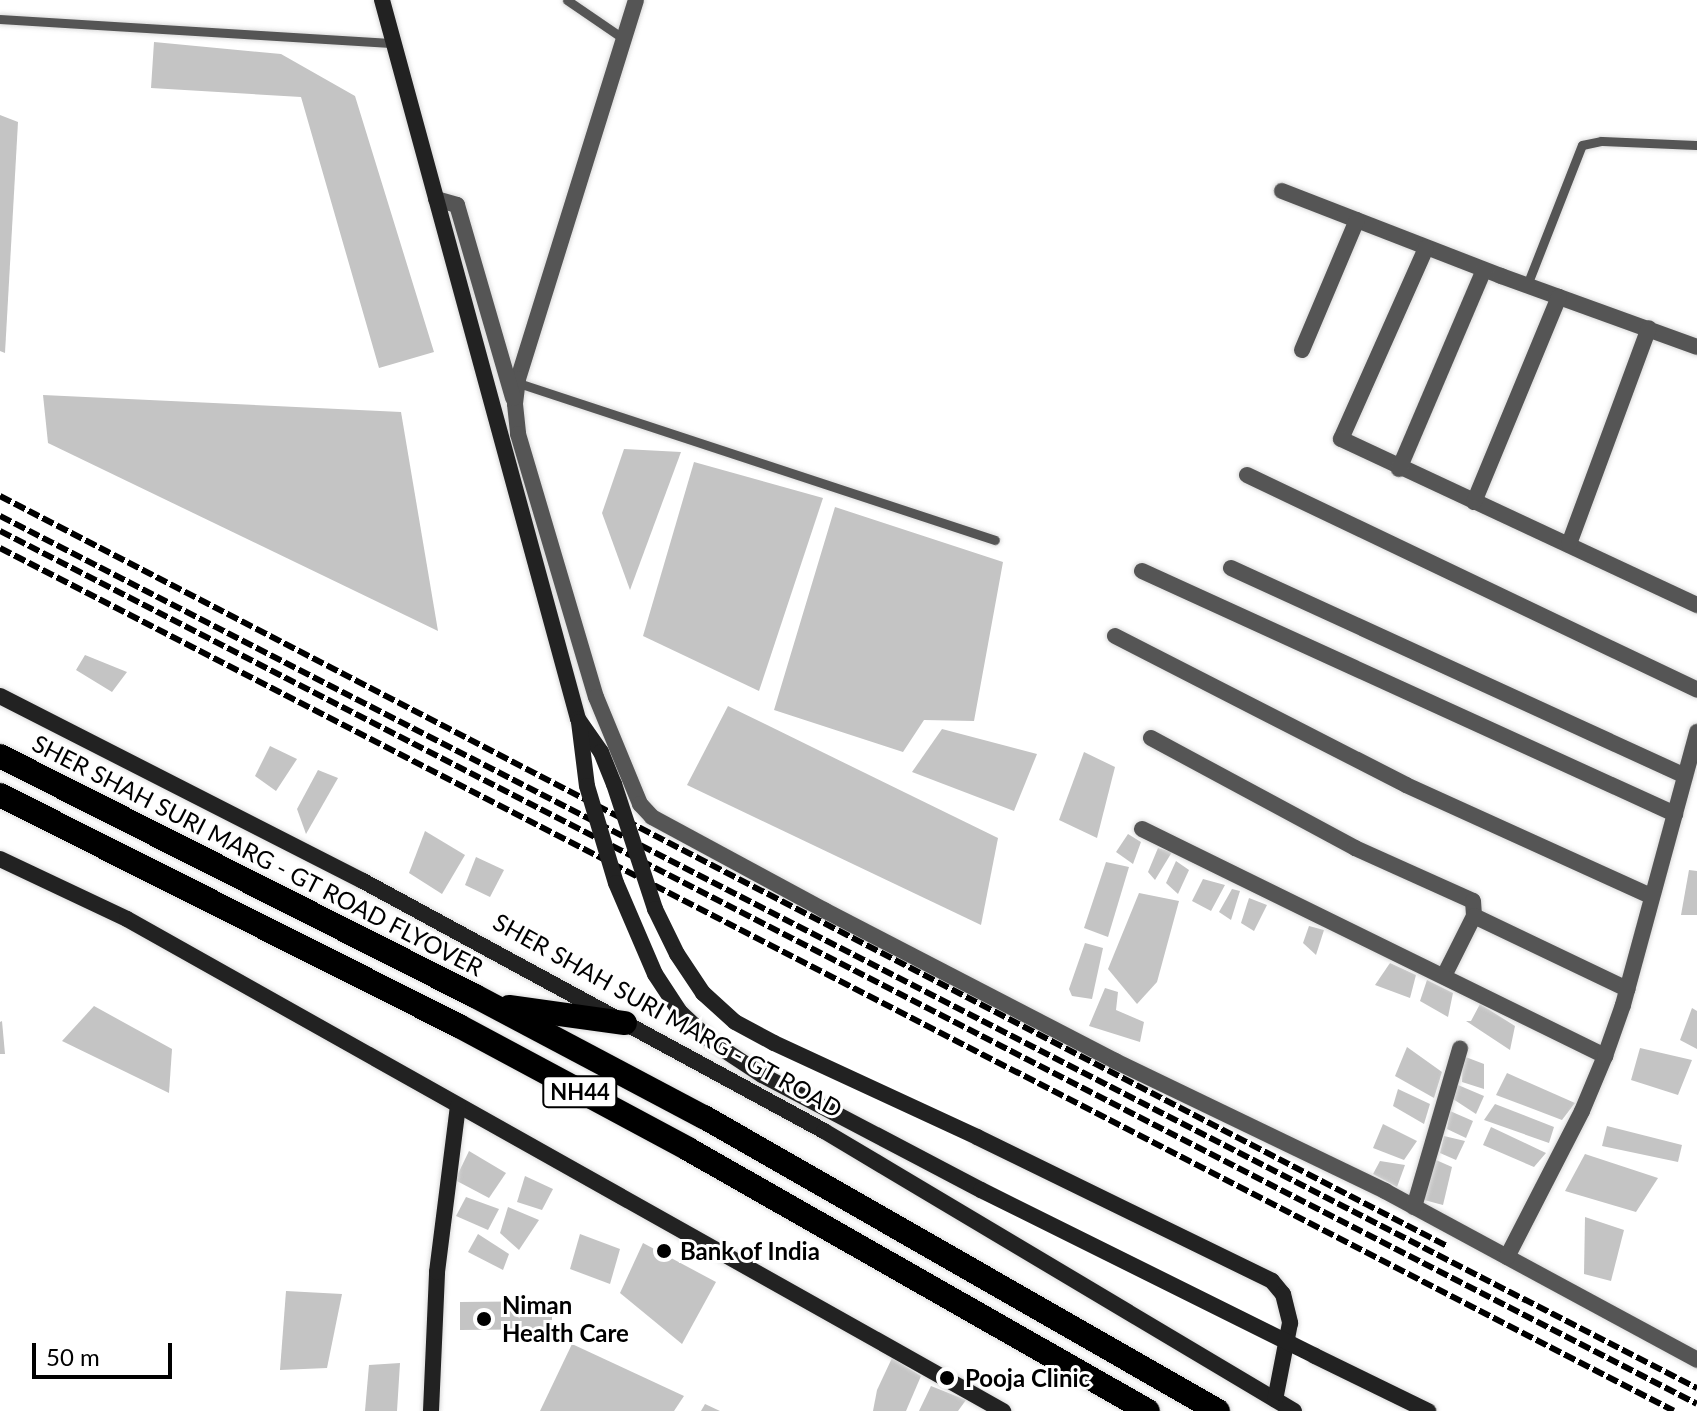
<!DOCTYPE html>
<html>
<head>
<meta charset="utf-8">
<style>
	body { margin:0 }
	#map { position:relative; width:1697px; height:1411px; overflow:hidden; background:#fff; font-family:Lato,sans-serif }
	div>[style] { position:absolute }
	.building>* { inset:0; background:#c4c4c4 }
	.roads { filter:drop-shadow(0 0 2px #dbdbdb) drop-shadow(0 0 2px #dbdbdb) }
	.lane>* { height:9px; margin:-4.5px; padding:0 4.5px; transform-origin:4.5px; border-radius:4.5px; background:#555 }
	.street>* { height:16px; margin:-8px; padding:0 8px; transform-origin:8px; border-radius:8px; background:#555 }
	.secondary>* { height:16px; margin:-8px; padding:0 8px; transform-origin:8px; border-radius:8px; background:#222 }
	.highway>* { height:24px; margin:-12px; padding:0 12px; transform-origin:12px; border-radius:12px; background:#000 }
	.rail>* { height:6px; margin-top:-3px; transform-origin:0; background:repeating-linear-gradient(90deg,#000 0 12px,transparent 0 16px) }
	.secondary-bridge>* { height:16px; margin:-8px; padding:0 8px; transform-origin:8px; border-radius:8px; background:#222 }
	.dots>* { width:22px; height:22px; translate:-50% -50%; box-sizing:border-box; border:4px solid #fff; border-radius:50% }
	span { translate:-50% -50%; white-space:nowrap; text-align:center; line-height:1.15; -webkit-text-stroke:6px #fff; paint-order:stroke }
	.shield-label span { padding:2px 6px; background:#fff; border:2px solid; border-radius:6px; -webkit-text-stroke-width:0 }
	.shield-label { font-size:22px; color:#000; font-weight:700 }
	.street-label { font-size:24px; color:#000 }
	.poi-label { font-size:24px; color:#000; font-weight:700 }
	.left { translate:0 -50%; text-align:left }
	.scale { position:absolute; left:32px; top:1343px; width:140px; height:36px; box-sizing:border-box; border:4px solid #000; border-top:0; padding-left:10px; font-size:24px; line-height:28px; white-space:nowrap; color:#000; -webkit-text-stroke:6px #fff; paint-order:stroke }
</style>
</head>
<body>
<div id="map">
	<div class="building">
		<div style="clip-path:polygon(154px 42px,281px 54px,355px 96px,434px 352px,379px 368px,301px 97px,151px 88px)"></div>
		<div style="clip-path:polygon(0 115px,18px 122px,5px 353px,0 351px)"></div>
		<div style="clip-path:polygon(43px 395px,401px 412px,438px 631px,48px 443px)"></div>
		<div style="clip-path:polygon(624px 449px,681px 452px,630px 590px,602px 513px)"></div>
		<div style="clip-path:polygon(694px 462px,823px 498px,759px 691px,643px 636px)"></div>
		<div style="clip-path:polygon(835px 507px,1003px 562px,974px 721px,924px 720px,903px 752px,774px 710px)"></div>
		<div style="clip-path:polygon(85px 655px,127px 672px,112px 692px,76px 670px)"></div>
		<div style="clip-path:polygon(728px 706px,998px 838px,981px 925px,687px 785px)"></div>
		<div style="clip-path:polygon(942px 729px,1037px 754px,1014px 811px,912px 772px)"></div>
		<div style="clip-path:polygon(270px 746px,297px 759px,276px 791px,255px 776px)"></div>
		<div style="clip-path:polygon(1084px 752px,1115px 767px,1097px 838px,1059px 820px)"></div>
		<div style="clip-path:polygon(318px 770px,338px 778px,306px 834px,297px 809px)"></div>
		<div style="clip-path:polygon(425px 831px,465px 855px,442px 894px,409px 873px)"></div>
		<div style="clip-path:polygon(1128px 834px,1141px 842px,1133px 864px,1116px 852px)"></div>
		<div style="clip-path:polygon(1158px 848px,1172px 852px,1155px 880px,1148px 872px)"></div>
		<div style="clip-path:polygon(476px 857px,504px 870px,490px 897px,465px 885px)"></div>
		<div style="clip-path:polygon(1176px 861px,1189px 870px,1178px 894px,1166px 883px)"></div>
		<div style="clip-path:polygon(1106px 862px,1129px 867px,1108px 937px,1084px 928px)"></div>
		<div style="clip-path:polygon(1689px 870px,1697px 871px,1697px 915px,1681px 915px)"></div>
		<div style="clip-path:polygon(1203px 879px,1225px 885px,1211px 911px,1192px 901px)"></div>
		<div style="clip-path:polygon(1232px 889px,1240px 891px,1231px 920px,1219px 912px)"></div>
		<div style="clip-path:polygon(1139px 893px,1179px 901px,1157px 982px,1137px 1004px,1108px 969px)"></div>
		<div style="clip-path:polygon(1249px 898px,1267px 905px,1254px 931px,1241px 923px)"></div>
		<div style="clip-path:polygon(1309px 926px,1324px 930px,1316px 955px,1303px 943px)"></div>
		<div style="clip-path:polygon(1085px 943px,1103px 948px,1092px 999px,1072px 996px,1069px 989px)"></div>
		<div style="clip-path:polygon(1390px 963px,1416px 975px,1410px 998px,1375px 985px)"></div>
		<div style="clip-path:polygon(1427px 980px,1453px 993px,1448px 1017px,1420px 1001px)"></div>
		<div style="clip-path:polygon(1105px 988px,1118px 992px,1116px 1010px,1144px 1022px,1140px 1042px,1089px 1026px)"></div>
		<div style="clip-path:polygon(1480px 1004px,1515px 1026px,1510px 1050px,1466px 1021px,1471px 1021px)"></div>
		<div style="clip-path:polygon(94px 1006px,172px 1049px,169px 1093px,62px 1041px)"></div>
		<div style="clip-path:polygon(1692px 1008px,1697px 1011px,1697px 1049px,1680px 1040px)"></div>
		<div style="clip-path:polygon(2px 1021px,5px 1054px,0 1054px,0 1022px)"></div>
		<div style="clip-path:polygon(1407px 1047px,1442px 1072px,1434px 1098px,1395px 1076px)"></div>
		<div style="clip-path:polygon(1640px 1048px,1692px 1060px,1678px 1095px,1631px 1080px)"></div>
		<div style="clip-path:polygon(1463px 1056px,1484px 1064px,1484px 1089px,1462px 1082px)"></div>
		<div style="clip-path:polygon(1507px 1073px,1575px 1103px,1562px 1120px,1496px 1095px)"></div>
		<div style="clip-path:polygon(1458px 1085px,1484px 1096px,1476px 1114px,1453px 1099px)"></div>
		<div style="clip-path:polygon(1398px 1089px,1430px 1104px,1424px 1124px,1393px 1106px)"></div>
		<div style="clip-path:polygon(1495px 1104px,1554px 1127px,1549px 1143px,1484px 1120px)"></div>
		<div style="clip-path:polygon(1450px 1111px,1473px 1121px,1466px 1138px,1447px 1129px)"></div>
		<div style="clip-path:polygon(1383px 1124px,1417px 1141px,1404px 1160px,1373px 1148px)"></div>
		<div style="clip-path:polygon(1607px 1126px,1682px 1145px,1678px 1162px,1602px 1146px)"></div>
		<div style="clip-path:polygon(1491px 1127px,1546px 1153px,1534px 1167px,1483px 1145px)"></div>
		<div style="clip-path:polygon(1444px 1136px,1465px 1141px,1456px 1160px,1440px 1153px)"></div>
		<div style="clip-path:polygon(469px 1151px,506px 1173px,489px 1198px,455px 1180px)"></div>
		<div style="clip-path:polygon(1585px 1154px,1658px 1178px,1636px 1212px,1565px 1191px)"></div>
		<div style="clip-path:polygon(1436px 1160px,1452px 1167px,1443px 1205px,1424px 1200px)"></div>
		<div style="clip-path:polygon(1380px 1161px,1405px 1165px,1397px 1187px,1373px 1174px)"></div>
		<div style="clip-path:polygon(525px 1176px,553px 1189px,542px 1210px,517px 1202px)"></div>
		<div style="clip-path:polygon(466px 1197px,499px 1209px,488px 1230px,456px 1216px)"></div>
		<div style="clip-path:polygon(508px 1207px,539px 1220px,519px 1250px,500px 1233px)"></div>
		<div style="clip-path:polygon(1585px 1217px,1624px 1230px,1611px 1281px,1584px 1274px)"></div>
		<div style="clip-path:polygon(478px 1234px,509px 1254px,503px 1270px,468px 1252px)"></div>
		<div style="clip-path:polygon(580px 1234px,620px 1249px,610px 1284px,570px 1269px)"></div>
		<div style="clip-path:polygon(643px 1243px,716px 1282px,682px 1344px,620px 1293px)"></div>
		<div style="clip-path:polygon(286px 1291px,342px 1294px,327px 1368px,280px 1370px)"></div>
		<div style="clip-path:polygon(552px 1301px,552px 1329px,460px 1330px,460px 1302px)"></div>
		<div style="clip-path:polygon(572px 1344px,684px 1396px,674px 1411px,540px 1411px)"></div>
		<div style="clip-path:polygon(892px 1358px,921px 1376px,906px 1411px,873px 1411px,877px 1390px)"></div>
		<div style="clip-path:polygon(400px 1363px,397px 1411px,365px 1411px,369px 1365px)"></div>
		<div style="clip-path:polygon(931px 1386px,966px 1400px,958px 1411px,919px 1411px)"></div>
		<div style="clip-path:polygon(705px 1404px,720px 1411px,701px 1411px)"></div>
	</div>
	<div class="roads">
		<div class="lane">
			<div style="left:567px;top:0;width:69px;rotate:34.4deg"></div>
			<div style="left:0;top:19px;width:395px;rotate:3.5deg"></div>
			<div style="left:1527px;top:285px;width:150px;rotate:-68.6deg"></div>
			<div style="left:1582px;top:145px;width:19px;rotate:-12deg"></div>
			<div style="left:1601px;top:141px;width:96px;rotate:2.4deg"></div>
			<div style="left:518px;top:383px;width:502px;rotate:18.22deg"></div>
		</div>
		<div class="street">
			<div style="left:636px;top:0;width:397px;rotate:107.3deg"></div>
			<div style="left:518px;top:379px;width:25px;rotate:97deg"></div>
			<div style="left:515px;top:404px;width:30px;rotate:84deg"></div>
			<div style="left:518px;top:434px;width:274px;rotate:73.5deg"></div>
			<div style="left:596px;top:697px;width:116px;rotate:67.6deg"></div>
			<div style="left:640px;top:804px;width:18px;rotate:47deg"></div>
			<div style="left:652px;top:817px;width:196px;rotate:28.4deg"></div>
			<div style="left:824px;top:910px;width:328px;rotate:27.4deg"></div>
			<div style="left:1115px;top:1061px;width:300px;rotate:25.7deg"></div>
			<div style="left:1385px;top:1191px;width:355px;rotate:28.4deg"></div>
			<div style="left:1282px;top:191px;width:235px;rotate:21.2deg"></div>
			<div style="left:1501px;top:276px;width:208px;rotate:19.9deg"></div>
			<div style="left:436px;top:199px;width:22px;rotate:16deg"></div>
			<div style="left:457px;top:205px;width:201px;rotate:73.8deg"></div>
			<div style="left:1426px;top:248px;width:209px;rotate:114deg"></div>
			<div style="left:1341px;top:439px;width:393px;rotate:25deg"></div>
			<div style="left:1302px;top:350px;width:141px;rotate:-67.1deg"></div>
			<div style="left:1399px;top:469px;width:216px;rotate:-66.9deg"></div>
			<div style="left:1247px;top:475px;width:499px;rotate:25.5deg"></div>
			<div style="left:1474px;top:502px;width:222px;rotate:-67.5deg"></div>
			<div style="left:1569px;top:544px;width:230px;rotate:-69.7deg"></div>
			<div style="left:1231px;top:568px;width:499px;rotate:24.6deg"></div>
			<div style="left:1142px;top:571px;width:586px;rotate:24.51deg"></div>
			<div style="left:1115px;top:636px;width:327px;rotate:27.1deg"></div>
			<div style="left:1406px;top:785px;width:269px;rotate:24.4deg"></div>
			<div style="left:1151px;top:738px;width:232px;rotate:28.3deg"></div>
			<div style="left:1355px;top:848px;width:129px;rotate:24.2deg"></div>
			<div style="left:1473px;top:901px;width:15px;rotate:86deg"></div>
			<div style="left:1474px;top:916px;width:67px;rotate:116.6deg"></div>
			<div style="left:1142px;top:829px;width:516px;rotate:26.12deg"></div>
			<div style="left:1474px;top:916px;width:170px;rotate:25.5deg"></div>
			<div style="left:1414px;top:1207px;width:165px;rotate:-73.8deg"></div>
			<div style="left:1507px;top:1257px;width:164px;rotate:-62.8deg"></div>
			<div style="left:1582px;top:1111px;width:60px;rotate:-67.3deg"></div>
			<div style="left:1605px;top:1056px;width:54px;rotate:-70.6deg"></div>
			<div style="left:1623px;top:1005px;width:283px;rotate:-74.8deg"></div>
		</div>
		<div class="secondary">
			<div style="left:382px;top:0;width:745px;rotate:74.75deg"></div>
			<div style="left:0;top:696px;width:407px;rotate:27deg"></div>
			<div style="left:363px;top:881px;width:524px;rotate:28.47deg"></div>
			<div style="left:824px;top:1131px;width:547px;rotate:30.78deg"></div>
			<div style="left:0;top:859px;width:140px;rotate:25.3deg"></div>
			<div style="left:127px;top:919px;width:1005px;rotate:29.32deg"></div>
			<div style="left:680px;top:1012px;width:44px;rotate:43.2deg"></div>
			<div style="left:712px;top:1042px;width:60px;rotate:33.4deg"></div>
			<div style="left:762px;top:1075px;width:247px;rotate:27.7deg"></div>
			<div style="left:977px;top:1137px;width:328px;rotate:26deg"></div>
			<div style="left:1272px;top:1281px;width:17px;rotate:50deg"></div>
			<div style="left:1283px;top:1294px;width:30px;rotate:76deg"></div>
			<div style="left:1290px;top:1323px;width:78px;rotate:101deg"></div>
			<div style="left:1315px;top:1356px;width:126px;rotate:26deg"></div>
			<div style="left:431px;top:1411px;width:139px;rotate:-87.5deg"></div>
			<div style="left:437px;top:1272px;width:167px;rotate:-82.8deg"></div>
		</div>
		<div class="highway">
			<div style="left:0;top:756px;width:532px;rotate:26.81deg"></div>
			<div style="left:475px;top:996px;width:259px;rotate:27.9deg"></div>
			<div style="left:704px;top:1117px;width:592px;rotate:29.77deg"></div>
			<div style="left:0;top:795px;width:514px;rotate:26.71deg"></div>
			<div style="left:459px;top:1026px;width:260px;rotate:28.2deg"></div>
			<div style="left:688px;top:1149px;width:529px;rotate:29.66deg"></div>
			<div style="left:509px;top:1007px;width:117px;rotate:7.9deg"></div>
		</div>
	</div>
	<div class="rail">
		<div style="left:0;top:496px;width:1630px;rotate:27.4deg"></div>
		<div style="left:0;top:516px;width:1908px;rotate:27.2deg"></div>
		<div style="left:0;top:531px;width:1908px;rotate:27.22deg"></div>
		<div style="left:0;top:548px;width:1883px;rotate:27.27deg"></div>
	</div>
	<div class="secondary-bridge">
		<div style="left:578px;top:719px;width:40px;rotate:55.1deg"></div>
		<div style="left:601px;top:752px;width:35px;rotate:68deg"></div>
		<div style="left:614px;top:784px;width:132px;rotate:71.8deg"></div>
		<div style="left:655px;top:909px;width:50px;rotate:63.9deg"></div>
		<div style="left:677px;top:954px;width:47px;rotate:56.3deg"></div>
		<div style="left:703px;top:993px;width:43px;rotate:42.2deg"></div>
		<div style="left:735px;top:1022px;width:44px;rotate:28.3deg"></div>
		<div style="left:774px;top:1043px;width:224px;rotate:24.8deg"></div>
		<div style="left:579px;top:722px;width:64px;rotate:82.9deg"></div>
		<div style="left:587px;top:786px;width:101px;rotate:73.4deg"></div>
		<div style="left:616px;top:883px;width:99px;rotate:66.8deg"></div>
		<div style="left:655px;top:974px;width:45px;rotate:56.7deg"></div>
		<div style="left:981px;top:1190px;width:373px;rotate:26.4deg"></div>
	</div>
	<div class="dots">
		<div style="left:664px;top:1251px;background:#000"></div>
		<div style="left:484px;top:1319px;background:#000"></div>
		<div style="left:947px;top:1378px;background:#000"></div>
	</div>
	<div class="shield-label">
		<span style="left:580px;top:1092px">NH44</span>
	</div>
	<div class="street-label">
		<span style="left:258px;top:855px;rotate:27deg">SHER SHAH SURI MARG - GT ROAD FLYOVER</span>
		<span style="left:668px;top:1015px;rotate:29deg">SHER SHAH SURI MARG - GT ROAD</span>
	</div>
	<div class="poi-label">
		<span class="left" style="left:680px;top:1251px">Bank of India</span>
		<span class="left" style="left:502px;top:1319px">Niman<br>Health Care</span>
		<span class="left" style="left:965px;top:1378px">Pooja Clinic</span>
	</div>
	<div class="scale">50 m</div>
</div>
</body>
</html>
